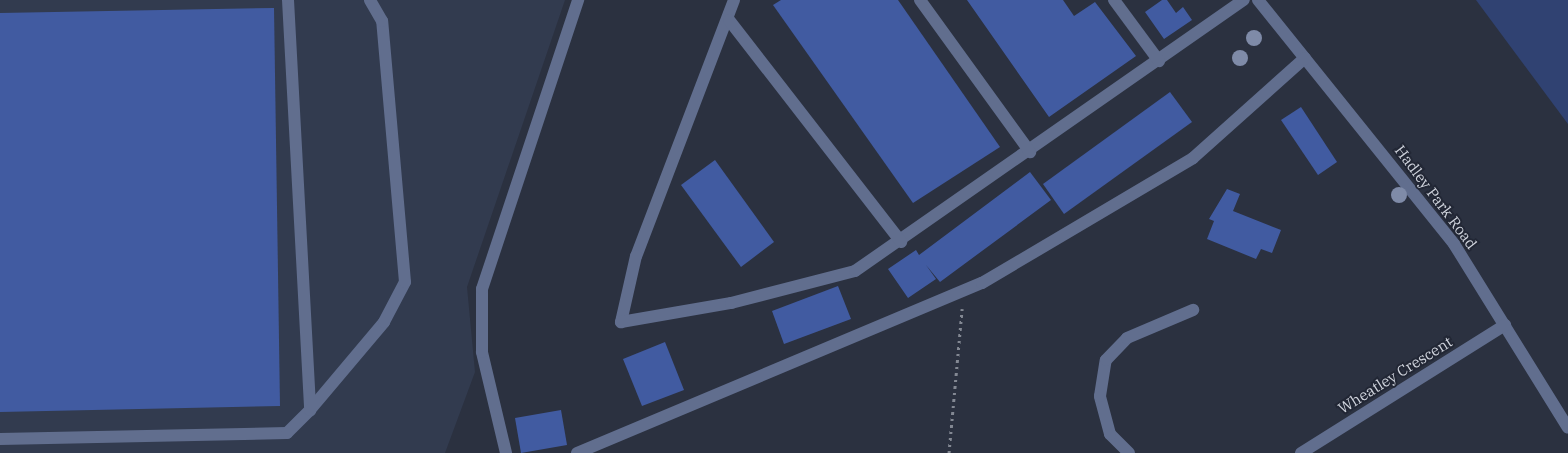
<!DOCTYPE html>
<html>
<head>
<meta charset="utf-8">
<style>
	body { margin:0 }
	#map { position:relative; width:1568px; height:453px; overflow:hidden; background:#2b3140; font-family:"IBM Plex Serif",serif }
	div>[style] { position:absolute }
	.built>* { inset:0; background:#323b4f }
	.green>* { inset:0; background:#304272 }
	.building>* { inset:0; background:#415ba1 }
	.path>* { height:3px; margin-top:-1.5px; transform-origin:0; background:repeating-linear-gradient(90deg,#838893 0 2.5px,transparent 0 6.5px) }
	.minor>* { height:12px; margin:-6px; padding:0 6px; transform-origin:6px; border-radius:6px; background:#616e8e }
	.trees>* { width:16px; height:16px; margin:-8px; border-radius:50%; background:#7f8ba8 }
	span { translate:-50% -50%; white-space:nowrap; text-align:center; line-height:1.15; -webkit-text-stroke:4px #222735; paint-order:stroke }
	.street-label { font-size:15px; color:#d0d4dd }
</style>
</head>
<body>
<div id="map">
	<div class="built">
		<div style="clip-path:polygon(0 0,565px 0,467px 287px,475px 372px,445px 453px,0 453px)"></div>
	</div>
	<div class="green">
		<div style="clip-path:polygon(1476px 0,1568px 0,1568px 124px)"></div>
	</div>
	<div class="building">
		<div style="clip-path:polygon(781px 0,898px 0,1000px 147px,913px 203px,773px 5px)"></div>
		<div style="clip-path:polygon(967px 0,1063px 0,1074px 16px,1095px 2px,1136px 56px,1049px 117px)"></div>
		<div style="clip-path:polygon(1162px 0,1167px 0,1176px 13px,1183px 7px,1192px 20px,1164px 39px,1145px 12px)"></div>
		<div style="clip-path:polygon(274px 8px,280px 406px,0 412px,0 13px)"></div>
		<div style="clip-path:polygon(1170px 92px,1192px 122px,1064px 214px,1043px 184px)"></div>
		<div style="clip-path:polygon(1301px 107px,1337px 162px,1318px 175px,1281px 120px)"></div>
		<div style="clip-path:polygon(715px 160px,774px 242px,741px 267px,681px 185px)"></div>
		<div style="clip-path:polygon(1030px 172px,1051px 200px,940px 282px,926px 265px,936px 279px,908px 298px,888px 269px,916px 250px,919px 255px)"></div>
		<div style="clip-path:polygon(1227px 189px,1240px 194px,1233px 211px,1281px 230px,1272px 253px,1261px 249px,1256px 259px,1207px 239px,1214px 221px,1209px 219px)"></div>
		<div style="clip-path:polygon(838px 286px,851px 319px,784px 344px,772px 311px)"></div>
		<div style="clip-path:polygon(665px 342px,684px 390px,642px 406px,623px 359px)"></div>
		<div style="clip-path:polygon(561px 410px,567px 445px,521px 453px,515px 418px)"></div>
	</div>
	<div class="path">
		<div style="left:949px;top:453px;width:145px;rotate:-84.8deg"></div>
	</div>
	<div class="minor">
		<div style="left:288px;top:0;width:411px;rotate:86.9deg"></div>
		<div style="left:734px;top:0;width:274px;rotate:110.9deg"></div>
		<div style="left:636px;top:256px;width:68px;rotate:102.8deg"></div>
		<div style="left:621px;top:322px;width:112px;rotate:-9.8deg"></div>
		<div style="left:731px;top:303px;width:128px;rotate:-14.5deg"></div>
		<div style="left:855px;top:271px;width:474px;rotate:-34.9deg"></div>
		<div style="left:920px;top:0;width:188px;rotate:54.1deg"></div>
		<div style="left:1114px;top:0;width:76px;rotate:53.6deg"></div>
		<div style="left:1258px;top:0;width:313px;rotate:51.2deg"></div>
		<div style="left:1454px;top:244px;width:216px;rotate:58.2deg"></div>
		<div style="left:729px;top:20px;width:281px;rotate:52.2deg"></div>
		<div style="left:0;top:439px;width:287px;rotate:-1.2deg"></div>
		<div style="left:287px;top:433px;width:33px;rotate:-45deg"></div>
		<div style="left:310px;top:410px;width:115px;rotate:-49.9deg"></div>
		<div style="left:384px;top:322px;width:45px;rotate:-62.3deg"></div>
		<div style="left:405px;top:282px;width:262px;rotate:-95deg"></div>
		<div style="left:382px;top:21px;width:24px;rotate:-120deg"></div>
		<div style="left:506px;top:453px;width:104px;rotate:-103.4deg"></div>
		<div style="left:482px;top:352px;width:63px;rotate:-90deg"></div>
		<div style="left:482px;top:289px;width:305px;rotate:-71.6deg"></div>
		<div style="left:577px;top:453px;width:439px;rotate:-22.8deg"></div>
		<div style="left:982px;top:283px;width:245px;rotate:-30.6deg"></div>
		<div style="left:1193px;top:158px;width:150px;rotate:-41.8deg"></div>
		<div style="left:1129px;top:453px;width:27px;rotate:-135deg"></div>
		<div style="left:1110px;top:434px;width:39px;rotate:-105deg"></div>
		<div style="left:1100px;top:396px;width:36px;rotate:-81deg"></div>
		<div style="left:1106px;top:360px;width:30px;rotate:-46deg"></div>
		<div style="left:1127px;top:338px;width:72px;rotate:-23deg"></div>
		<div style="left:1301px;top:453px;width:241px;rotate:-32.1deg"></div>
	</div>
	<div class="trees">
		<div style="left:1254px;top:38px"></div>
		<div style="left:1240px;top:58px"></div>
		<div style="left:1399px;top:195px"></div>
	</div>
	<div class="street-label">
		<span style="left:1436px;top:197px;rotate:53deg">Hadley Park Road</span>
		<span style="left:1395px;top:375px;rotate:-32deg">Wheatley Crescent</span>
	</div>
</div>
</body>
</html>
